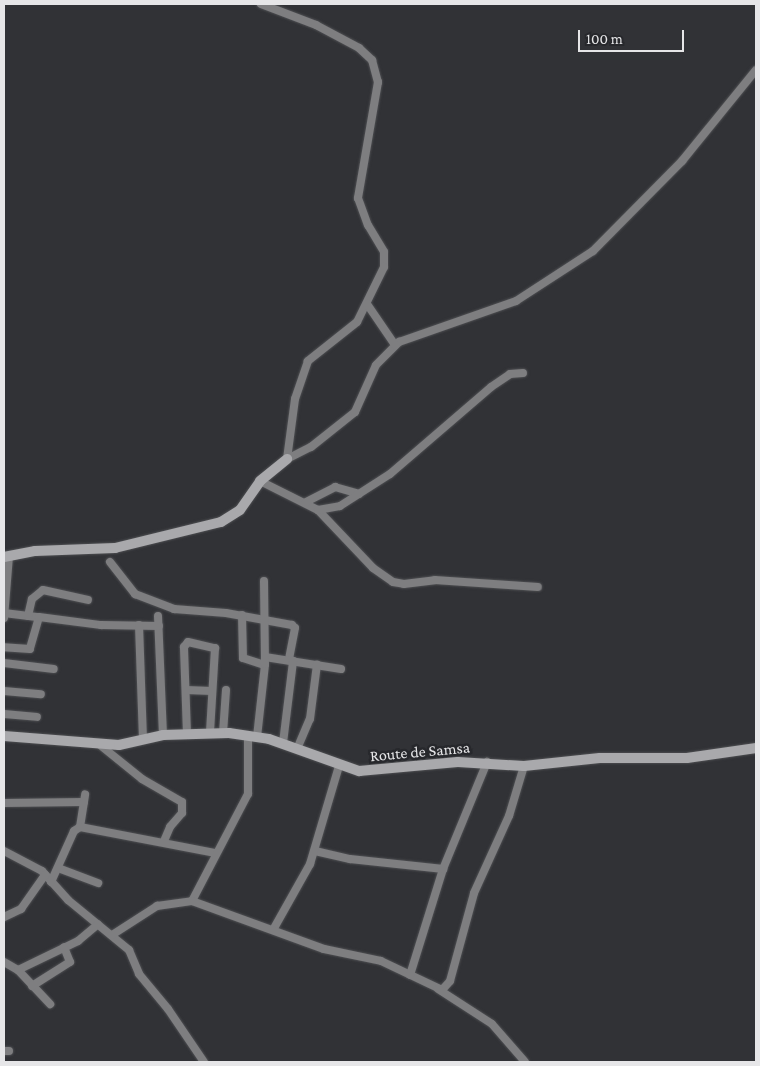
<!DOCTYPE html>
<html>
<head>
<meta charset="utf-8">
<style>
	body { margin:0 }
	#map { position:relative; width:760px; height:1066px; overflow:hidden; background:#313236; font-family:"Crimson Pro",serif }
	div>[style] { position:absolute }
	.roads { filter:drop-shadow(0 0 1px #4e4f52) drop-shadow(0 0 1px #4e4f52) }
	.street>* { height:8px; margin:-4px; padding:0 4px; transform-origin:4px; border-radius:4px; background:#7e7e80 }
	.secondary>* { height:10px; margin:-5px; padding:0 5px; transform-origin:5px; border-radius:5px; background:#a9a9ac }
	span { translate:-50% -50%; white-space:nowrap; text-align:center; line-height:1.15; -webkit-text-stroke:5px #27282c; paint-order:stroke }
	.street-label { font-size:16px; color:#e6e6e8 }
	.frame { position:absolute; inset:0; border:5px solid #e6e6e8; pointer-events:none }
	.scale { position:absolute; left:578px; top:30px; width:106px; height:22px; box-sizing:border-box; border:2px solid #e6e6e8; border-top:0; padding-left:6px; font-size:15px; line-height:18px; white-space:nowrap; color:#e6e6e8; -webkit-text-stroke:4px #27282c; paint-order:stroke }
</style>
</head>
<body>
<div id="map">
	<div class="roads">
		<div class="street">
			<div style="left:261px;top:4px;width:59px;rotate:20.9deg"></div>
			<div style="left:316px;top:25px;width:49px;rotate:28.1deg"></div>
			<div style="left:359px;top:48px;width:18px;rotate:43deg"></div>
			<div style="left:372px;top:60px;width:23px;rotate:75deg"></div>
			<div style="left:378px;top:82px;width:118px;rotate:99.8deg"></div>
			<div style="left:358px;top:198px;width:29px;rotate:70deg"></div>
			<div style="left:368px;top:225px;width:31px;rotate:59deg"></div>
			<div style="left:384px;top:252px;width:15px;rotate:90deg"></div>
			<div style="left:384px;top:267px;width:61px;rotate:116.1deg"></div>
			<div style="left:357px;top:322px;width:63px;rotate:141.5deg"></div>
			<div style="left:308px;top:361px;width:40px;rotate:108.9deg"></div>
			<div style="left:295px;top:399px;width:61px;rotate:97.6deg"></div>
			<div style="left:287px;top:459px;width:27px;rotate:-27deg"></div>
			<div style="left:311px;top:447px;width:56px;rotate:-38.5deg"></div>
			<div style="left:355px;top:412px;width:51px;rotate:-65.9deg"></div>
			<div style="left:376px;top:365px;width:33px;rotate:-45deg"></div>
			<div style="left:399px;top:342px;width:124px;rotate:-19.3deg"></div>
			<div style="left:516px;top:301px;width:92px;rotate:-33deg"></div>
			<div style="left:593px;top:251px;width:127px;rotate:-45.3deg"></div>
			<div style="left:682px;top:161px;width:117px;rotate:-50.9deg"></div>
			<div style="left:367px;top:304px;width:50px;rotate:55.7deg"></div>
			<div style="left:260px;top:481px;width:65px;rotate:26.6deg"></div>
			<div style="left:318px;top:510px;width:80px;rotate:46.5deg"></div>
			<div style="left:373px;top:568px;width:24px;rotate:35deg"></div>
			<div style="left:393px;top:582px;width:11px;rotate:10deg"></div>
			<div style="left:404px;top:584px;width:31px;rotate:-7deg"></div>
			<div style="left:435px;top:580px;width:103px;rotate:3.9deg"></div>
			<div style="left:306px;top:502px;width:33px;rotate:-27deg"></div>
			<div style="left:335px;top:487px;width:25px;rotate:16deg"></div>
			<div style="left:318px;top:510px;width:22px;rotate:-10deg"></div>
			<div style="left:340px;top:506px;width:59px;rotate:-32.6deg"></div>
			<div style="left:390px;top:474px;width:133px;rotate:-40.7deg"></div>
			<div style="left:491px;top:387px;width:23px;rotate:-34deg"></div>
			<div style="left:510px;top:374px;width:13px;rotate:-4deg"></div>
			<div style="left:110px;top:562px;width:41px;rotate:52deg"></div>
			<div style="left:135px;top:594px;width:42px;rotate:21deg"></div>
			<div style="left:174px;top:609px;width:52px;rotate:4.4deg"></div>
			<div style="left:226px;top:613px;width:67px;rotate:10.3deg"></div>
			<div style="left:292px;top:625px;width:4px;rotate:45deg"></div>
			<div style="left:295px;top:628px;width:33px;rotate:101deg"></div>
			<div style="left:4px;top:613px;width:35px;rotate:7deg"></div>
			<div style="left:39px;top:617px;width:33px;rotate:106deg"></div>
			<div style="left:30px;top:649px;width:26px;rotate:-176deg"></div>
			<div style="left:242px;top:615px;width:43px;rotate:88.7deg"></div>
			<div style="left:243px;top:658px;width:23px;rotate:18deg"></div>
			<div style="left:28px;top:616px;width:17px;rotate:-77deg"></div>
			<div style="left:32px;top:599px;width:14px;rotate:-39deg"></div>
			<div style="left:43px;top:590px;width:46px;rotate:12.5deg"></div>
			<div style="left:158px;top:616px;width:119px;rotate:87.6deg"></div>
			<div style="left:39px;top:617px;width:63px;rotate:7.4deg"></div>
			<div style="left:101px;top:625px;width:58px;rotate:1deg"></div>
			<div style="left:4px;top:618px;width:62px;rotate:-85.4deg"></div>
			<div style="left:139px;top:625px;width:115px;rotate:88deg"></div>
			<div style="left:265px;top:657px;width:77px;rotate:9deg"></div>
			<div style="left:4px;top:663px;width:50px;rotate:6.8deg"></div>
			<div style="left:186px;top:690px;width:26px;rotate:2deg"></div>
			<div style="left:4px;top:691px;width:37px;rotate:5deg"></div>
			<div style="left:4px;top:714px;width:33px;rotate:5deg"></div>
			<div style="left:223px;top:733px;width:43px;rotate:-86deg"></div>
			<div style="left:187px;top:734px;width:87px;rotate:-92deg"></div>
			<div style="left:184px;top:647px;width:6px;rotate:-51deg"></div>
			<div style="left:188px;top:642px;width:28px;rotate:13deg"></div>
			<div style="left:215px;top:648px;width:84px;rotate:93.4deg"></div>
			<div style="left:257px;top:737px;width:73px;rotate:-83.7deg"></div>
			<div style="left:265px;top:664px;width:83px;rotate:-90.7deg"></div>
			<div style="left:283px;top:743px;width:83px;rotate:-83deg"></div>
			<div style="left:100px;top:745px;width:54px;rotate:39deg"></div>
			<div style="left:142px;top:779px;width:46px;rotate:29.9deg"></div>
			<div style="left:182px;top:802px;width:11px;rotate:90deg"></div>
			<div style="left:182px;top:813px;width:18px;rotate:131deg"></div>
			<div style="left:170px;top:827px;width:15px;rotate:113deg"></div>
			<div style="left:297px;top:749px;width:33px;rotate:-67deg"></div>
			<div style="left:310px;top:719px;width:55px;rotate:-82.7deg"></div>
			<div style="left:4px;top:803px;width:80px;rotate:-0.7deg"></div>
			<div style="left:80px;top:827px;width:33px;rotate:-81deg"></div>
			<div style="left:4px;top:851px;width:43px;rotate:27.8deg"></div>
			<div style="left:42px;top:871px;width:39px;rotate:48deg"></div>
			<div style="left:68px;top:900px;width:79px;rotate:39.3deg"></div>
			<div style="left:129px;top:950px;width:26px;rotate:67deg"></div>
			<div style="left:139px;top:974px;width:45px;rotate:50.4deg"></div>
			<div style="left:168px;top:1009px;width:64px;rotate:55.8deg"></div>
			<div style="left:315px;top:851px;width:36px;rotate:13deg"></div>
			<div style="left:350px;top:859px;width:94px;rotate:6.1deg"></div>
			<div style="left:58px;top:868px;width:43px;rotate:20.6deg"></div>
			<div style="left:51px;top:882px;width:56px;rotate:-65.7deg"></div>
			<div style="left:74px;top:831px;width:7px;rotate:-34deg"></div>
			<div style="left:80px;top:827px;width:137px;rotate:10.9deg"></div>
			<div style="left:192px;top:901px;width:121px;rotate:-62.4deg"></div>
			<div style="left:248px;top:794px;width:59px;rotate:-90deg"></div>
			<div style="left:4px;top:917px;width:19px;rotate:-25deg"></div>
			<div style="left:21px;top:909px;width:42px;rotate:-54.8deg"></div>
			<div style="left:273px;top:930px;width:76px;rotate:-60.7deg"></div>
			<div style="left:310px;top:864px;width:102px;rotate:-73.5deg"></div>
			<div style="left:112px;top:935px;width:54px;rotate:-32.8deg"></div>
			<div style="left:157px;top:906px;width:35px;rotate:-8deg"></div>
			<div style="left:192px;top:901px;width:140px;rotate:20deg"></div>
			<div style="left:324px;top:949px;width:58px;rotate:11.9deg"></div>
			<div style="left:381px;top:961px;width:68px;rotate:25.4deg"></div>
			<div style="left:442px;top:990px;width:12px;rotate:-48deg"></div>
			<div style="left:450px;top:981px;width:91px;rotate:-74.7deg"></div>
			<div style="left:474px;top:893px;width:85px;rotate:-65.6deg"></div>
			<div style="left:509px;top:816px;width:52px;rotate:-73.3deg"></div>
			<div style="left:4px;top:962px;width:16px;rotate:30deg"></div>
			<div style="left:18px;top:970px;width:67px;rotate:-25.8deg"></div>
			<div style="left:78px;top:941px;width:26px;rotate:-40deg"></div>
			<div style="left:18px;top:970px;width:47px;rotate:46.7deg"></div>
			<div style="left:410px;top:975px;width:111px;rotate:-72.7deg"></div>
			<div style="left:443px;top:869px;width:116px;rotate:-67.6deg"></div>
			<div style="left:32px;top:986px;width:45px;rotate:-32.3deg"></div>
			<div style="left:70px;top:962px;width:16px;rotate:-112deg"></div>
			<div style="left:438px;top:989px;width:64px;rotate:32.9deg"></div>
			<div style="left:492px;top:1024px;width:50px;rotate:49deg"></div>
			<div style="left:4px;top:1051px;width:5px"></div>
		</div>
		<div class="secondary">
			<div style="left:4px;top:557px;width:32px;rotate:-11deg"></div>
			<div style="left:35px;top:551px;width:80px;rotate:-2.1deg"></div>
			<div style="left:115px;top:548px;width:109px;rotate:-13.8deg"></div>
			<div style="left:221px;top:522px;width:22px;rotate:-32deg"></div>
			<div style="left:240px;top:510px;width:35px;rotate:-55deg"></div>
			<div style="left:260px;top:481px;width:35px;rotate:-39deg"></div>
			<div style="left:4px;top:736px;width:115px;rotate:4.5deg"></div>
			<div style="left:119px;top:745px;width:45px;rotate:-12.8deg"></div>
			<div style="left:163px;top:735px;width:66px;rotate:-1.7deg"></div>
			<div style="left:229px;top:733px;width:40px;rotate:8.5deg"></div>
			<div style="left:269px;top:739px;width:96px;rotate:19.6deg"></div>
			<div style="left:359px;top:771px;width:99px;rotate:-5.2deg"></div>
			<div style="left:458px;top:762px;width:66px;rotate:3.5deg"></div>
			<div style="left:524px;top:766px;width:76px;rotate:-6deg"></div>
			<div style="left:600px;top:758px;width:87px"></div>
			<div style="left:687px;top:758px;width:70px;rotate:-8.2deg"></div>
		</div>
	</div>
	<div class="street-label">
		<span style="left:420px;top:752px;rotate:-5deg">Route de Samsa</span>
	</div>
	<div class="frame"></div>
	<div class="scale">100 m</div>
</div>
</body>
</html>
